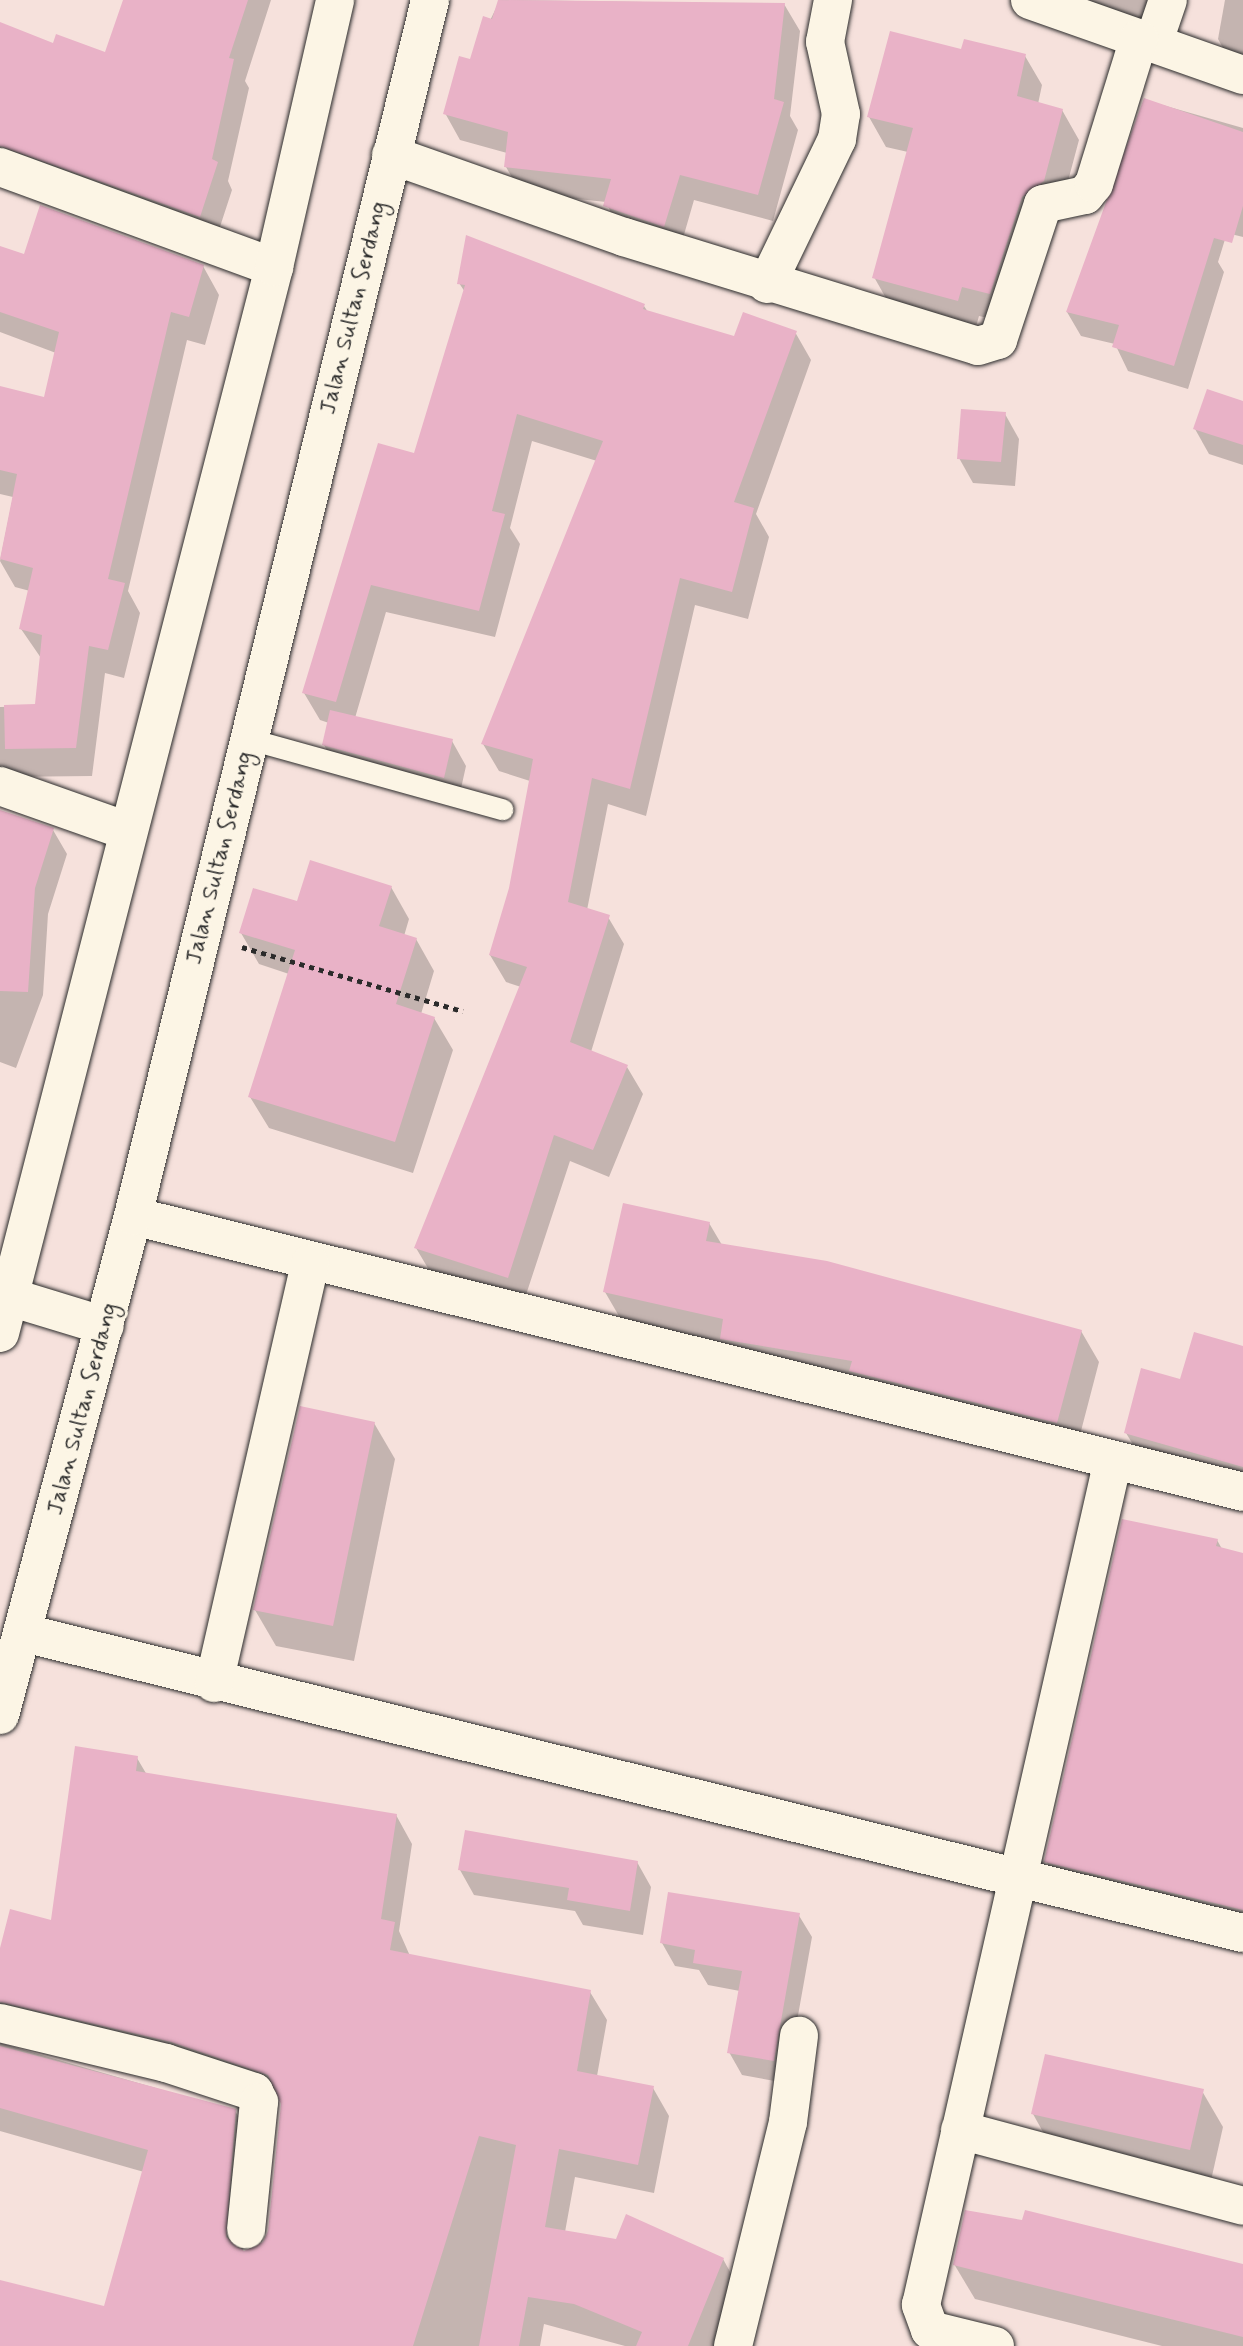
<!DOCTYPE html>
<html>
<head>
<meta charset="utf-8">
<style>
	body { margin:0 }
	#map { position:relative; width:1243px; height:2346px; overflow:hidden; background:#f6e1dc; font-family:Mynerve,sans-serif }
	div>[style] { position:absolute }
	.shadow>* { inset:0; background:#0003 }
	.building>* { inset:0; background:#e9b2c7 }
	.path>* { height:4.5px; margin-top:-2.25px; transform-origin:0; background:repeating-linear-gradient(90deg,#2b2b2b 0 5px,transparent 0 10px) }
	.roads { filter:drop-shadow(0 0 2px #2b2b2b) drop-shadow(0 0 2px #2b2b2b) }
	.service>* { height:21px; margin:-10.5px; padding:0 10.5px; transform-origin:10.5px; border-radius:10.5px; background:#fcf5e5 }
	.minor>* { height:38px; margin:-19px; padding:0 19px; transform-origin:19px; border-radius:19px; background:#fcf5e5 }
	.trunk>* { height:38px; margin:-19px; padding:0 19px; transform-origin:19px; border-radius:19px; background:#fcf5e5 }
	span { translate:-50% -50%; white-space:nowrap; text-align:center; line-height:1.15; -webkit-text-stroke:6px #fcf5e5; paint-order:stroke }
	.street-label { font-size:23px; color:#2b2b2b }
</style>
</head>
<body>
<div id="map">
	<div class="shadow">
		<div style="clip-path:polygon(125px 0,271px 0,245px 81px,249px 88px,228px 181px,232px 190px,215px 242px,0 174px,0 23px,54px 46px,107px 55px)"></div>
		<div style="clip-path:polygon(500px 0,784px 4px,800px 31px,790px 116px,798px 130px,773px 221px,694px 200px,679px 252px,620px 232px,606px 202px,521px 193px,506px 167px,507px 153px,460px 140px,445px 113px)"></div>
		<div style="clip-path:polygon(1082px 0,1152px 0,1140px 29px)"></div>
		<div style="clip-path:polygon(1225px 0,1243px 0,1243px 64px,1231px 62px,1218px 39px)"></div>
		<div style="clip-path:polygon(963px 51px,1025px 56px,1042px 85px,1038px 104px,1062px 110px,1079px 140px,1060px 211px,1007px 322px,979px 316px,975px 330px,891px 307px,874px 277px,908px 152px,886px 147px,869px 117px)"></div>
		<div style="clip-path:polygon(1145px 100px,1243px 128px,1243px 237px,1227px 233px,1218px 262px,1224px 272px,1188px 389px,1128px 371px,1115px 344px,1081px 336px,1067px 312px)"></div>
		<div style="clip-path:polygon(25px 256px,203px 266px,219px 295px,205px 345px,187px 340px,128px 591px,140px 613px,124px 678px,105px 673px,92px 776px,0 777px,0 707px,37px 706px,41px 658px,21px 629px,30px 591px,15px 587px,0 561px,13px 497px,0 494px,0 388px,45px 399px,56px 353px,0 332px,0 262px)"></div>
		<div style="clip-path:polygon(459px 283px,644px 306px,648px 312px,736px 338px,795px 332px,811px 360px,756px 514px,769px 537px,748px 619px,695px 605px,646px 816px,608px 804px,587px 910px,608px 917px,624px 944px,591px 1052px,627px 1067px,643px 1094px,609px 1177px,570px 1161px,523px 1304px,432px 1275px,416px 1248px,521px 987px,506px 982px,490px 955px,511px 889px,530px 781px,499px 771px,483px 744px,597px 461px,532px 441px,510px 528px,520px 544px,495px 637px,386px 612px,355px 718px,452px 741px,466px 766px,458px 802px,338px 770px,324px 745px,329px 723px,320px 720px,304px 693px,415px 455px,465px 292px)"></div>
		<div style="clip-path:polygon(1243px 403px,1243px 465px,1209px 454px,1195px 429px)"></div>
		<div style="clip-path:polygon(1005px 414px,1019px 439px,1015px 486px,973px 483px,959px 458px)"></div>
		<div style="clip-path:polygon(0 812px,53px 830px,67px 854px,48px 914px,43px 995px,16px 1068px,0 1062px)"></div>
		<div style="clip-path:polygon(391px 887px,409px 919px,404px 936px,416px 939px,434px 971px,421px 1014px,434px 1018px,453px 1050px,413px 1173px,269px 1128px,250px 1097px,289px 974px,259px 964px,241px 933px)"></div>
		<div style="clip-path:polygon(709px 1223px,722px 1245px,1081px 1331px,1099px 1362px,1075px 1454px,623px 1323px,605px 1292px)"></div>
		<div style="clip-path:polygon(1243px 1348px,1243px 1488px,1140px 1456px,1126px 1433px,1181px 1381px)"></div>
		<div style="clip-path:polygon(374px 1423px,395px 1459px,354px 1661px,276px 1646px,255px 1610px)"></div>
		<div style="clip-path:polygon(1217px 1540px,1222px 1549px,1243px 1555px,1243px 1941px,1067px 1897px,1046px 1861px)"></div>
		<div style="clip-path:polygon(137px 1758px,147px 1775px,396px 1815px,412px 1844px,399px 1931px,410px 1956px,590px 1992px,607px 2020px,597px 2076px,653px 2088px,669px 2116px,654px 2193px,575px 2177px,565px 2232px,723px 2259px,739px 2288px,716px 2346px,625px 2346px,544px 2324px,540px 2346px,0 2346px,0 2282px,105px 2308px,144px 2172px,0 2131px,0 2043px,235px 2111px,252px 2139px,243px 2252px,265px 2244px,269px 2232px,282px 2102px,189px 2070px,0 2030px,0 1955px,53px 1922px)"></div>
		<div style="clip-path:polygon(637px 1862px,651px 1887px,643px 1935px,583px 1925px,575px 1911px,474px 1895px,460px 1870px)"></div>
		<div style="clip-path:polygon(798px 1914px,812px 1937px,786px 2083px,742px 2075px,729px 2052px,740px 1991px,708px 1985px,699px 1970px,675px 1966px,662px 1943px)"></div>
		<div style="clip-path:polygon(1202px 2091px,1223px 2127px,1210px 2185px,1053px 2150px,1033px 2114px)"></div>
		<div style="clip-path:polygon(954px 2264px,1243px 2266px,1243px 2346px,1162px 2346px,975px 2299px)"></div>
	</div>
	<div class="building">
		<div style="clip-path:polygon(123px 0,248px 0,229px 58px,234px 59px,212px 159px,218px 162px,200px 217px,0 146px,0 22px,53px 43px,56px 34px,105px 52px)"></div>
		<div style="clip-path:polygon(498px 0,785px 3px,774px 99px,784px 102px,758px 195px,680px 175px,664px 227px,603px 206px,611px 179px,504px 167px,508px 132px,443px 114px,459px 56px,470px 59px,483px 16px,492px 19px)"></div>
		<div style="clip-path:polygon(890px 31px,961px 49px,964px 39px,1026px 54px,1017px 96px,1063px 109px,1044px 181px,1022px 197px,990px 294px,962px 287px,958px 301px,872px 278px,913px 128px,867px 117px)"></div>
		<div style="clip-path:polygon(1144px 98px,1243px 132px,1243px 206px,1232px 243px,1214px 238px,1174px 366px,1112px 347px,1119px 325px,1066px 312px)"></div>
		<div style="clip-path:polygon(40px 205px,204px 265px,189px 317px,171px 312px,108px 579px,125px 583px,108px 650px,89px 646px,76px 748px,5px 749px,4px 705px,35px 704px,42px 635px,19px 629px,33px 568px,0 559px,17px 474px,0 470px,0 386px,44px 397px,59px 332px,0 312px,0 246px,24px 254px)"></div>
		<div style="clip-path:polygon(466px 235px,645px 304px,643px 309px,734px 336px,743px 312px,797px 331px,734px 502px,754px 508px,732px 592px,680px 578px,630px 789px,592px 778px,568px 902px,610px 915px,570px 1042px,628px 1065px,593px 1150px,554px 1135px,508px 1278px,414px 1248px,527px 967px,489px 955px,509px 888px,533px 759px,481px 744px,603px 441px,517px 414px,492px 511px,505px 514px,479px 611px,371px 585px,336px 702px,302px 693px,378px 443px,414px 453px,465px 285px,457px 284px)"></div>
		<div style="clip-path:polygon(1207px 389px,1243px 401px,1243px 445px,1193px 429px)"></div>
		<div style="clip-path:polygon(961px 409px,1006px 412px,1001px 462px,957px 459px)"></div>
		<div style="clip-path:polygon(330px 710px,453px 739px,444px 778px,322px 745px)"></div>
		<div style="clip-path:polygon(0 810px,54px 828px,35px 888px,28px 992px,0 991px)"></div>
		<div style="clip-path:polygon(310px 860px,392px 886px,379px 926px,417px 938px,396px 1004px,435px 1017px,395px 1142px,248px 1097px,295px 950px,239px 933px,253px 888px,297px 901px)"></div>
		<div style="clip-path:polygon(623px 1203px,710px 1222px,706px 1241px,827px 1261px,1082px 1330px,1057px 1423px,849px 1371px,852px 1361px,720px 1339px,723px 1319px,603px 1292px)"></div>
		<div style="clip-path:polygon(1194px 1332px,1243px 1346px,1243px 1467px,1124px 1433px,1141px 1368px,1180px 1379px)"></div>
		<div style="clip-path:polygon(300px 1406px,375px 1422px,333px 1626px,253px 1610px)"></div>
		<div style="clip-path:polygon(1122px 1519px,1218px 1539px,1216px 1546px,1243px 1553px,1243px 1910px,1044px 1862px)"></div>
		<div style="clip-path:polygon(75px 1746px,138px 1756px,136px 1771px,397px 1814px,381px 1919px,395px 1922px,390px 1950px,591px 1990px,577px 2071px,654px 2086px,638px 2165px,559px 2149px,545px 2227px,616px 2239px,626px 2214px,724px 2258px,688px 2346px,636px 2346px,642px 2332px,574px 2304px,528px 2297px,519px 2346px,479px 2346px,516px 2145px,479px 2136px,413px 2346px,0 2346px,0 2280px,104px 2306px,148px 2150px,0 2108px,0 2046px,236px 2109px,226px 2237px,244px 2251px,263px 2242px,268px 2231px,281px 2104px,268px 2075px,171px 2042px,0 2002px,0 1948px,10px 1909px,51px 1920px)"></div>
		<div style="clip-path:polygon(465px 1830px,638px 1861px,630px 1911px,567px 1900px,569px 1888px,458px 1870px)"></div>
		<div style="clip-path:polygon(668px 1892px,800px 1913px,774px 2061px,727px 2053px,742px 1971px,693px 1963px,695px 1950px,660px 1943px)"></div>
		<div style="clip-path:polygon(1045px 2054px,1204px 2089px,1190px 2150px,1031px 2114px)"></div>
		<div style="clip-path:polygon(965px 2210px,1022px 2220px,1025px 2210px,1243px 2264px,1243px 2337px,953px 2265px)"></div>
	</div>
	<div class="path">
		<div style="left:242px;top:947px;width:230px;rotate:16.2deg"></div>
	</div>
	<div class="roads">
		<div class="service">
			<div style="left:249px;top:739px;width:263px;rotate:15.5deg"></div>
		</div>
		<div class="minor">
			<div style="left:1030px;top:0;width:226px;rotate:19.4deg"></div>
			<div style="left:1153px;top:44px;width:46px;rotate:-71.2deg"></div>
			<div style="left:391px;top:155px;width:247px;rotate:19.4deg"></div>
			<div style="left:624px;top:237px;width:370px;rotate:17.1deg"></div>
			<div style="left:978px;top:346px;width:21px;rotate:-17deg"></div>
			<div style="left:998px;top:340px;width:143px;rotate:-71.7deg"></div>
			<div style="left:1043px;top:204px;width:43px;rotate:-12.1deg"></div>
			<div style="left:1085px;top:195px;width:14px;rotate:-51deg"></div>
			<div style="left:1094px;top:184px;width:152px;rotate:-72.8deg"></div>
			<div style="left:0;top:167px;width:292px;rotate:20.1deg"></div>
			<div style="left:767px;top:284px;width:161px;rotate:-64.2deg"></div>
			<div style="left:837px;top:139px;width:25px;rotate:-81deg"></div>
			<div style="left:841px;top:114px;width:74px;rotate:-102.5deg"></div>
			<div style="left:825px;top:42px;width:43px;rotate:-79.2deg"></div>
			<div style="left:0;top:786px;width:135px;rotate:19.5deg"></div>
			<div style="left:133px;top:1216px;width:1144px;rotate:13.96deg"></div>
			<div style="left:24px;top:1633px;width:1255px;rotate:13.83deg"></div>
			<div style="left:214px;top:1683px;width:430px;rotate:-77.1deg"></div>
			<div style="left:0;top:2023px;width:171px;rotate:13.5deg"></div>
			<div style="left:166px;top:2063px;width:93px;rotate:18.2deg"></div>
			<div style="left:254px;top:2092px;width:11px;rotate:63deg"></div>
			<div style="left:259px;top:2102px;width:128px;rotate:95.8deg"></div>
			<div style="left:960px;top:2130px;width:293px;rotate:15deg"></div>
			<div style="left:733px;top:2346px;width:231px;rotate:-76.2deg"></div>
			<div style="left:788px;top:2122px;width:87px;rotate:-82.7deg"></div>
			<div style="left:995px;top:2346px;width:67px;rotate:-166.2deg"></div>
			<div style="left:930px;top:2330px;width:27px;rotate:-110deg"></div>
			<div style="left:921px;top:2305px;width:862px;rotate:-77.2deg"></div>
		</div>
		<div class="trunk">
			<div style="left:10px;top:1297px;width:99px;rotate:17deg"></div>
			<div style="left:0;top:1333px;width:1101px;rotate:-75.58deg"></div>
			<div style="left:274px;top:267px;width:274px;rotate:-77.1deg"></div>
			<div style="left:0;top:1715px;width:516px;rotate:-75.08deg"></div>
			<div style="left:133px;top:1216px;width:1252px;rotate:-76.27deg"></div>
		</div>
	</div>
	<div class="street-label">
		<span style="left:354px;top:308px;rotate:-76deg">Jalan Sultan Serdang</span>
		<span style="left:220px;top:858px;rotate:-76deg">Jalan Sultan Serdang</span>
		<span style="left:83px;top:1409px;rotate:-75deg">Jalan Sultan Serdang</span>
	</div>
</div>
</body>
</html>
